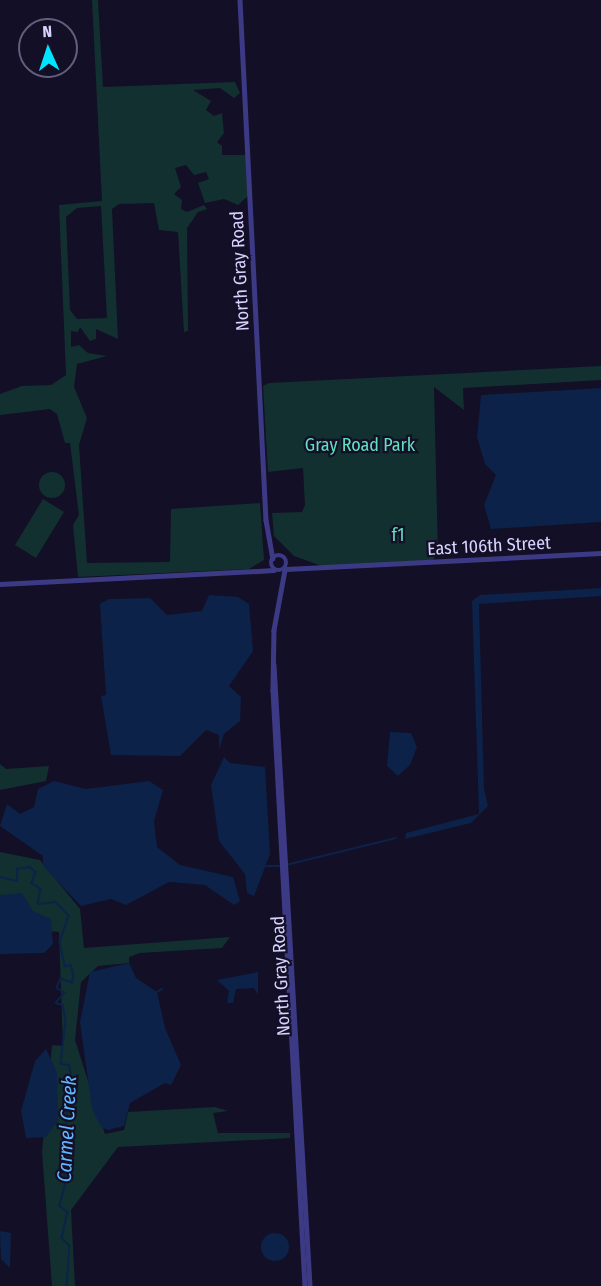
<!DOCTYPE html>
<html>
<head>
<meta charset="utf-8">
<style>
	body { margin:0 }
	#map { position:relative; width:601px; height:1286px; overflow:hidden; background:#130f26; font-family:"Fira Sans Condensed",sans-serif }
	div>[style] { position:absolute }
	.green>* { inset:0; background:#12302f }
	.round { border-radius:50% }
	.water>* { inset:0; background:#0c2248 }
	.stream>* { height:1.5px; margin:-0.75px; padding:0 0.75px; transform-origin:0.75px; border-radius:0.75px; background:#0c2248 }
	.minor>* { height:4.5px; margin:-2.25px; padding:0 2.25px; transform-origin:2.25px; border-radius:2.25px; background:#3d3a85 }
	.minor>.ring { margin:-2.25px; padding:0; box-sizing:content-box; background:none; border:4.5px solid #3d3a85; border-radius:50% }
	span { translate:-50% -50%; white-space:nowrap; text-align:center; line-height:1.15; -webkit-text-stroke:4.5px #130f26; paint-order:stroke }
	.street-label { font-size:18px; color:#d9d4ff }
	.park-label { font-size:18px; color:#5fe0c0 }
	.water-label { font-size:20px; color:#62b6ff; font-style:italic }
	.north { position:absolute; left:18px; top:18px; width:60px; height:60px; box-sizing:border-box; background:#130f26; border:2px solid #625e7d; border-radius:50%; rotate:357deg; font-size:16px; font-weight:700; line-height:24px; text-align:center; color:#d9d4ff }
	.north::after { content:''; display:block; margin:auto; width:21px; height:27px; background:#00e5ff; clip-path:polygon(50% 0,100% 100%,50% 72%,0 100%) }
</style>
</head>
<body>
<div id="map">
	<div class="green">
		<div style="clip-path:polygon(evenodd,92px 0,98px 0,103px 87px,235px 82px,240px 93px,234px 98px,220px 88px,193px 90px,211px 101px,206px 110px,214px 116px,222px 113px,224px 133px,217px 142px,222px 146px,222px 155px,246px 155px,248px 196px,238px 205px,224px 199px,205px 203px,198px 183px,209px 179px,206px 172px,194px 175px,186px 165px,175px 168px,181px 187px,174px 194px,182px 200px,181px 209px,187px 212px,204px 205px,207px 209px,198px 212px,187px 228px,188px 331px,184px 332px,178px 232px,159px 230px,154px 203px,119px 204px,112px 209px,118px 339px,96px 329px,96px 339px,90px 341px,80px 327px,78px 332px,71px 331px,71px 347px,79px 345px,88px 353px,107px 356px,77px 364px,74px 387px,87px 418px,79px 445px,87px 563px,170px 562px,171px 509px,260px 503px,264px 560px,249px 569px,78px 577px,73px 525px,79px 515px,70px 443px,65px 443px,57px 414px,50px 409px,0 415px,0 394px,22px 386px,51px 385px,66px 375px,59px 205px,102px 201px,92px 0,101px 206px,107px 318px,77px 319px,70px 310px,66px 217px,77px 208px,101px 206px)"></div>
		<div style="clip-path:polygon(601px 366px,601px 380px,463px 388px,464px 410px,434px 387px,438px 554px,431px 562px,325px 567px,294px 556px,274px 536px,272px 513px,302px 512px,305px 505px,303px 468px,268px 472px,263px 386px,269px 383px)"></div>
		<div class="round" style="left:39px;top:472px;width:26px;height:26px"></div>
		<div style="clip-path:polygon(43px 499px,64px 512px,36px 558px,15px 545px)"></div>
		<div style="clip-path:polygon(0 764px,6px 769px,49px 766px,46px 781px,0 790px)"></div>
		<div style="clip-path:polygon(0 852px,40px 860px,80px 909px,84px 948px,230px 937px,222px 948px,140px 953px,129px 957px,129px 963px,98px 966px,81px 982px,75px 1040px,105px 1134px,124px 1130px,128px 1112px,215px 1107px,228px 1111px,213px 1113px,218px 1133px,290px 1133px,290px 1138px,118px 1147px,71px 1210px,75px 1286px,52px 1286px,42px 1152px,52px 1045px,63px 1046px,59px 932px,0 927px)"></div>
	</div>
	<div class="water">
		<div style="clip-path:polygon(601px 388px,601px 522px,491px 529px,484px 505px,496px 475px,485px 464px,477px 437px,481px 395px)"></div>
		<div style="clip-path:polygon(601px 588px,601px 596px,479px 604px,484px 789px,488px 806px,471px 823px,405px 839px,406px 833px,479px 814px,472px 601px,480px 595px)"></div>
		<div style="clip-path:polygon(209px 595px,238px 597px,249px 604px,253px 651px,229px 686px,241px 697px,240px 721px,224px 734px,219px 749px,219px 735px,206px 730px,180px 756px,111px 755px,101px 696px,106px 695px,100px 604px,109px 599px,150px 598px,167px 615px,202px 611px)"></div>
		<div style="clip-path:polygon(390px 732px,411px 733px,417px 747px,410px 765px,398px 776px,387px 766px)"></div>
		<div style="clip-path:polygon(224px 757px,230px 763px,265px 767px,270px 854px,254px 896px,247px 893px,245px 874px,219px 841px,211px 785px)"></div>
		<div style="clip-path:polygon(54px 781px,86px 789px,149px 781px,163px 790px,154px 821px,157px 847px,180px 865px,233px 877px,240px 901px,234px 905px,205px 885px,169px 882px,126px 905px,111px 899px,81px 906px,43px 866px,43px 856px,0 826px,7px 804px,20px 814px,34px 807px,38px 789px)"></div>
		<div style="clip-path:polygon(22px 893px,33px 911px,51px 919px,53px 944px,44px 953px,0 954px,0 895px)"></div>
		<div style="clip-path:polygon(129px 963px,136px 978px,157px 992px,165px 1028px,181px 1065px,171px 1085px,165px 1083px,130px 1103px,124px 1126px,108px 1130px,101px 1127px,92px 1109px,80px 1022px,90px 972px)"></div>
		<div style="clip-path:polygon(258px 972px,258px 995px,254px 988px,236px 989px,233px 1003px,227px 1003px,229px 991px,217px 980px)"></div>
		<div style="clip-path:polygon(46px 1049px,57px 1072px,58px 1120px,46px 1137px,26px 1138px,21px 1111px,35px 1061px)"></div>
		<div style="clip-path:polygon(0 1231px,11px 1233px,10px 1268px,1px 1259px)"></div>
		<div class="round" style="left:261px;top:1233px;width:28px;height:28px"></div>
	</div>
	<div class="stream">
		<div style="left:286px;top:865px;width:113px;rotate:-13.8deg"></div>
		<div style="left:266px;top:866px;width:16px"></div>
		<div style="left:0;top:877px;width:17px;rotate:13deg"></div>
		<div style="left:17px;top:881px;width:12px;rotate:-90deg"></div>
		<div style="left:17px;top:869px;width:13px;rotate:-9deg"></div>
		<div style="left:30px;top:867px;width:8px;rotate:40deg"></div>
		<div style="left:36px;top:872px;width:12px;rotate:110deg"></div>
		<div style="left:32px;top:883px;width:11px;rotate:34deg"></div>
		<div style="left:41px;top:889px;width:15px;rotate:101deg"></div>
		<div style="left:38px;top:904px;width:18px;rotate:-6deg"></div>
		<div style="left:56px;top:902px;width:19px;rotate:47deg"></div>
		<div style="left:69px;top:916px;width:28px;rotate:109deg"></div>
		<div style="left:60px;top:942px;width:25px;rotate:78deg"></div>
		<div style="left:65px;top:966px;width:6px;rotate:-9deg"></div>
		<div style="left:71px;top:965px;width:11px;rotate:75deg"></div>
		<div style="left:74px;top:976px;width:7px;rotate:106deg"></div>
		<div style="left:72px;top:983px;width:12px;rotate:-160deg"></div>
		<div style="left:61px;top:979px;width:10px;rotate:114deg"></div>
		<div style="left:57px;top:988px;width:9px;rotate:32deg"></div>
		<div style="left:65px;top:993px;width:13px;rotate:132deg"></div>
		<div style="left:56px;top:1003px;width:7px;rotate:16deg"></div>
		<div style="left:63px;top:1005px;width:15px;rotate:79deg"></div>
		<div style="left:66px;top:1020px;width:44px;rotate:96.5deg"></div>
		<div style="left:61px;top:1064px;width:8px;rotate:7deg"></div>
		<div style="left:69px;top:1065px;width:8px;rotate:76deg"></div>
		<div style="left:71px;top:1073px;width:97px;rotate:95.3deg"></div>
		<div style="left:62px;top:1170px;width:10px;rotate:61deg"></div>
		<div style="left:67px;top:1179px;width:28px;rotate:105deg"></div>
		<div style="left:60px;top:1206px;width:10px;rotate:37deg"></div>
		<div style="left:68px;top:1212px;width:27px;rotate:103deg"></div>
		<div style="left:62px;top:1238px;width:11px;rotate:45deg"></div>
		<div style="left:70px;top:1246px;width:40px;rotate:94.3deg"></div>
		<div style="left:157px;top:992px;width:6px;rotate:-31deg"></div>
	</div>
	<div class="minor">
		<div style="left:240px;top:0;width:521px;rotate:87.14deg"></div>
		<div style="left:266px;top:520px;width:39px;rotate:80deg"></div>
		<div class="ring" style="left:271px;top:555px;width:11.5px;height:11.5px"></div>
		<div style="left:286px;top:569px;width:315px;rotate:-2.9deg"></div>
		<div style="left:285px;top:570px;width:61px;rotate:100.4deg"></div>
		<div style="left:274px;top:630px;width:60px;rotate:91deg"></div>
		<div style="left:273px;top:690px;width:597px;rotate:86.93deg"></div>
		<div style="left:0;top:584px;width:274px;rotate:-2.9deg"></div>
		<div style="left:274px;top:665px;width:622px;rotate:86.68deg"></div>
	</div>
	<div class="street-label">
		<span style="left:240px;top:271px;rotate:-93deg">North Gray Road</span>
		<span style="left:489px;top:546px;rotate:-3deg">East 106th Street</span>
		<span style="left:281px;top:976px;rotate:-93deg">North Gray Road</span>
	</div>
	<div class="park-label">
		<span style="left:360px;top:445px">Gray Road Park</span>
		<span style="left:398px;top:535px">f1</span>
	</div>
	<div class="water-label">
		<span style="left:67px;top:1129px;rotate:-87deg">Carmel Creek</span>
	</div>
	<div class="north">N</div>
</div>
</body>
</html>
